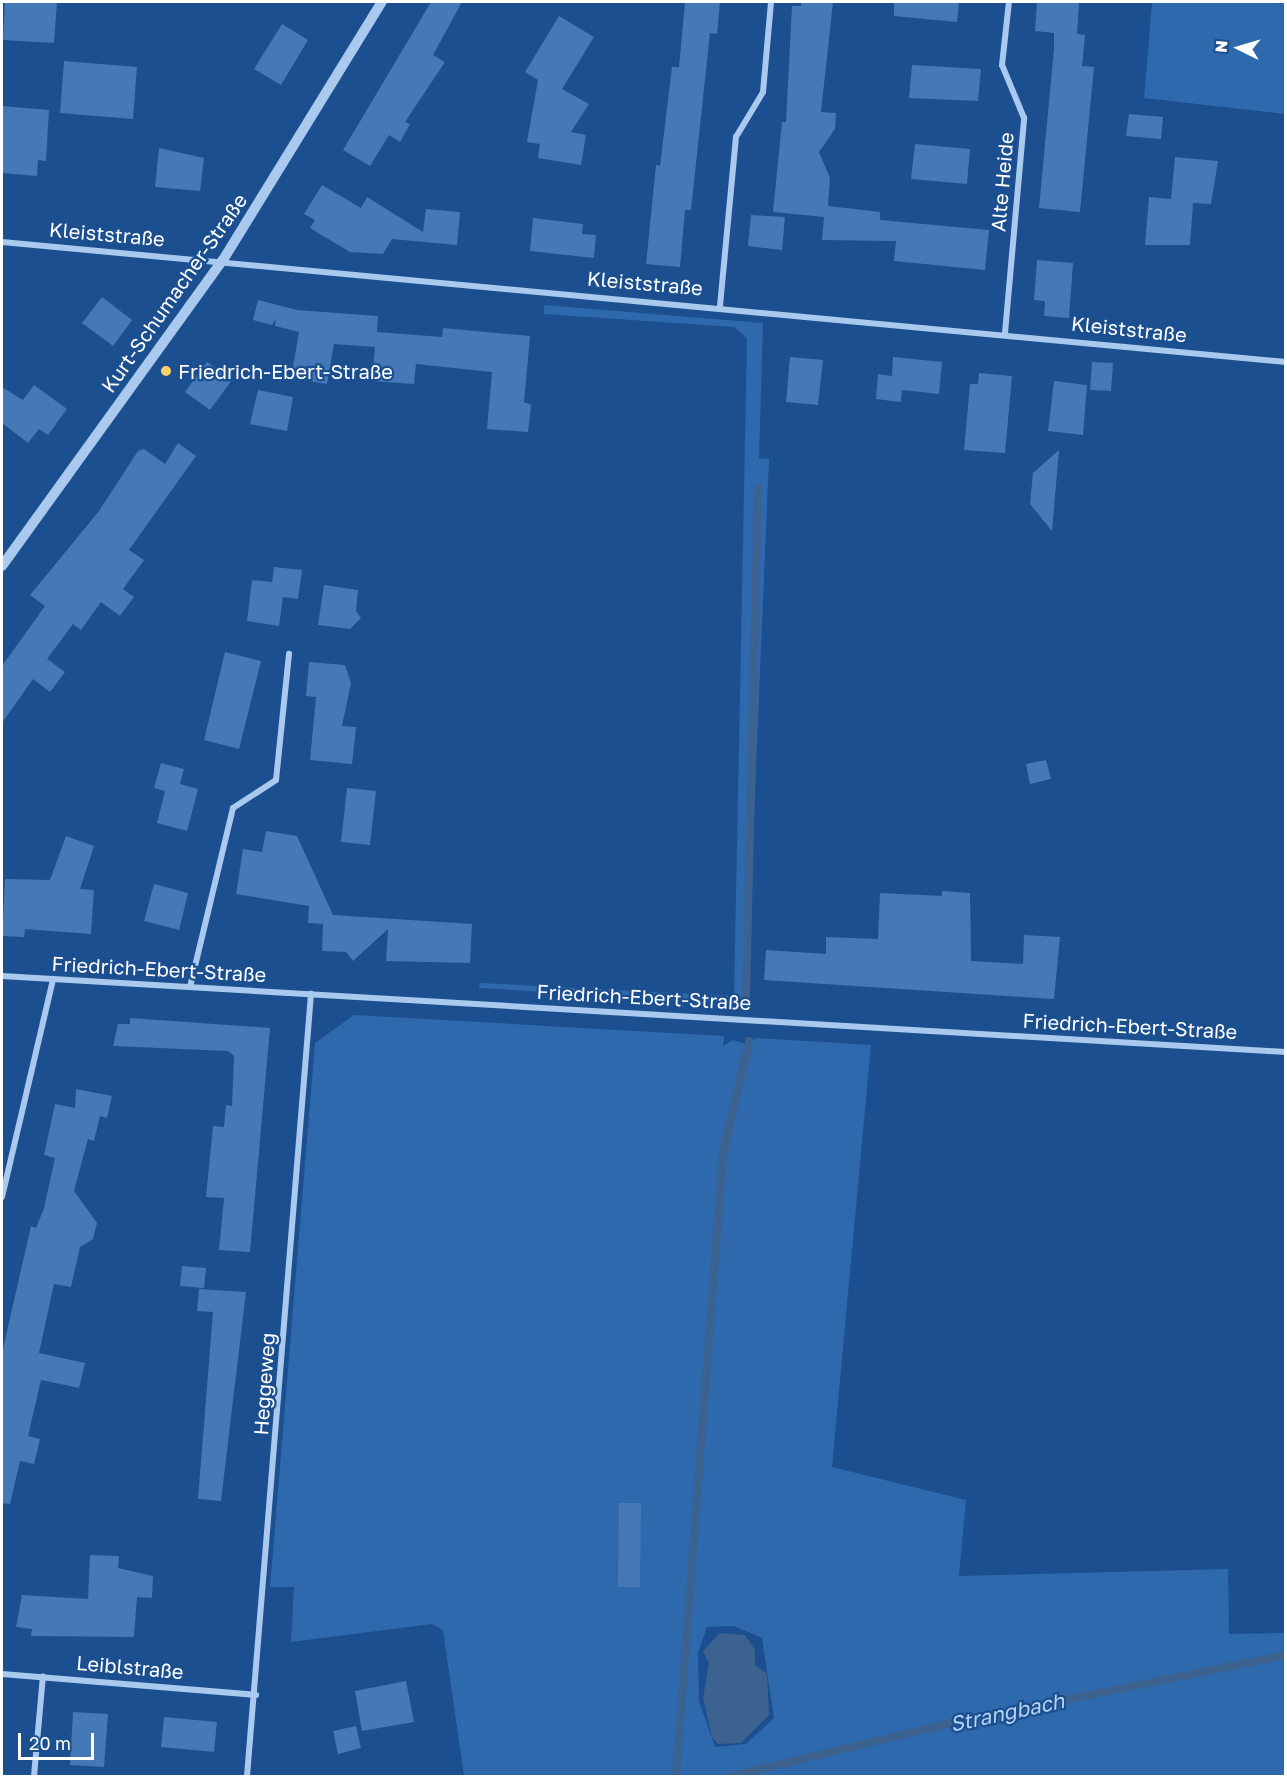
<!DOCTYPE html>
<html>
<head>
<meta charset="utf-8">
<style>
	body { margin:0 }
	#map { position:relative; width:1287px; height:1778px; overflow:hidden; background:#1b4f8f; font-family:"Golos Text",sans-serif }
	div>[style] { position:absolute }
	.green>* { inset:0; background:#2e69ad }
	.water>* { inset:0; background:#3c6290 }
	.stream>* { height:8px; margin:-4px; padding:0 4px; transform-origin:4px; border-radius:4px; background:#3c6290 }
	.building>* { inset:0; background:#4478b7 }
	.minor>* { height:6px; margin:-3px; padding:0 3px; transform-origin:3px; border-radius:3px; background:#a9c9ee }
	.tertiary>* { height:10px; margin:-5px; padding:0 5px; transform-origin:5px; border-radius:5px; background:#a9c9ee }
	.dots>* { width:16px; height:16px; translate:-50% -50%; box-sizing:border-box; border:3px solid #1b4f8f; border-radius:50% }
	span { translate:-50% -50%; white-space:nowrap; text-align:center; line-height:1.15; -webkit-text-stroke:4.5px #1b4f8f; paint-order:stroke }
	.street-label { font-size:20px; color:#fff }
	.poi-label { font-size:20px; color:#fff }
	.left { translate:0 -50%; text-align:left }
	.water-label { font-size:21px; color:#b5d3f5; font-style:italic }
	.frame { position:absolute; inset:0; border:3px solid #fff; pointer-events:none }
	.north { position:absolute; left:1209px; top:18px; width:60px; height:60px; -webkit-text-stroke:4px #1b4f8f; paint-order:stroke; rotate:275deg; font-size:16px; font-weight:700; line-height:24px; text-align:center; color:#fff }
	.north::after { content:''; display:block; margin:auto; width:21px; height:27px; background:#fff; clip-path:polygon(50% 0,100% 100%,50% 72%,0 100%) }
	.scale { position:absolute; left:18px; top:1733px; width:76px; height:27px; box-sizing:border-box; border:3px solid #fff; border-top:0; padding-left:8px; font-size:18px; line-height:21px; white-space:nowrap; color:#fff; -webkit-text-stroke:4px #1b4f8f; paint-order:stroke }
</style>
</head>
<body>
<div id="map">
	<div class="green">
		<div style="clip-path:polygon(1152px 2px,1285px 2px,1285px 114px,1144px 98px)"></div>
		<div style="clip-path:polygon(544px 305px,763px 323px,759px 458px,769px 459px,746px 1004px,479px 988px,480px 983px,734px 996px,747px 338px,734px 327px,544px 314px)"></div>
		<div style="clip-path:polygon(evenodd,354px 1015px,724px 1036px,723px 1046px,733px 1040px,749px 1045px,756px 1038px,871px 1045px,832px 1467px,966px 1500px,959px 1576px,1228px 1569px,1229px 1634px,1285px 1633px,1285px 1776px,464px 1776px,443px 1630px,432px 1624px,291px 1642px,294px 1587px,270px 1587px,315px 1043px,354px 1015px,734px 1626px,762px 1638px,774px 1718px,746px 1744px,715px 1747px,699px 1701px,698px 1653px,707px 1627px,734px 1626px)"></div>
	</div>
	<div class="water">
		<div style="clip-path:polygon(720px 1633px,745px 1635px,755px 1650px,755px 1665px,767px 1674px,769px 1715px,741px 1743px,718px 1744px,712px 1737px,703px 1698px,709px 1663px,703px 1651px)"></div>
	</div>
	<div class="stream">
		<div style="left:746px;top:1000px;width:512px;rotate:-88.66deg"></div>
		<div style="left:676px;top:1776px;width:625px;rotate:-85.69deg"></div>
		<div style="left:723px;top:1153px;width:115px;rotate:-76.9deg"></div>
		<div style="left:731px;top:1776px;width:222px;rotate:-13.5deg"></div>
		<div style="left:947px;top:1724px;width:346px;rotate:-11.5deg"></div>
	</div>
	<div class="building">
		<div style="clip-path:polygon(5px 2px,57px 2px,54px 43px,3px 40px)"></div>
		<div style="clip-path:polygon(431px 2px,462px 2px,433px 55px,445px 62px,405px 122px,410px 124px,400px 142px,389px 135px,370px 166px,343px 150px)"></div>
		<div style="clip-path:polygon(685px 2px,720px 2px,717px 34px,710px 33px,691px 210px,685px 210px,680px 267px,646px 264px,656px 165px,660px 166px,672px 67px,679px 67px)"></div>
		<div style="clip-path:polygon(801px 2px,833px 2px,821px 112px,836px 113px,835px 129px,819px 152px,830px 178px,828px 206px,880px 212px,880px 220px,989px 230px,985px 270px,894px 261px,896px 241px,822px 240px,824px 217px,773px 212px,782px 122px,786px 122px,792px 6px,801px 6px)"></div>
		<div style="clip-path:polygon(894px 2px,959px 2px,957px 22px,894px 16px)"></div>
		<div style="clip-path:polygon(1037px 2px,1079px 2px,1077px 34px,1085px 35px,1082px 66px,1094px 67px,1080px 212px,1039px 208px,1054px 49px,1054px 33px,1035px 31px)"></div>
		<div style="clip-path:polygon(559px 16px,594px 37px,562px 89px,589px 104px,571px 132px,586px 135px,581px 165px,538px 158px,540px 144px,527px 142px,538px 80px,525px 72px)"></div>
		<div style="clip-path:polygon(282px 24px,308px 40px,281px 85px,254px 69px)"></div>
		<div style="clip-path:polygon(64px 61px,137px 67px,133px 119px,60px 113px)"></div>
		<div style="clip-path:polygon(912px 65px,981px 69px,978px 101px,909px 98px)"></div>
		<div style="clip-path:polygon(2px 106px,49px 110px,46px 161px,38px 160px,37px 176px,2px 173px)"></div>
		<div style="clip-path:polygon(1129px 114px,1163px 117px,1161px 139px,1126px 136px)"></div>
		<div style="clip-path:polygon(915px 144px,970px 149px,967px 184px,911px 179px)"></div>
		<div style="clip-path:polygon(159px 148px,204px 158px,200px 191px,155px 187px)"></div>
		<div style="clip-path:polygon(1175px 157px,1218px 161px,1211px 204px,1193px 203px,1190px 245px,1145px 245px,1149px 197px,1171px 199px)"></div>
		<div style="clip-path:polygon(322px 185px,361px 208px,367px 197px,423px 232px,426px 209px,460px 212px,457px 245px,392px 239px,383px 254px,350px 252px,310px 228px,315px 220px,304px 214px)"></div>
		<div style="clip-path:polygon(751px 215px,785px 217px,782px 250px,748px 246px)"></div>
		<div style="clip-path:polygon(533px 218px,583px 224px,582px 234px,596px 235px,594px 258px,530px 251px)"></div>
		<div style="clip-path:polygon(1037px 260px,1073px 263px,1069px 318px,1044px 316px,1045px 301px,1034px 300px)"></div>
		<div style="clip-path:polygon(102px 297px,132px 320px,113px 346px,82px 323px)"></div>
		<div style="clip-path:polygon(258px 300px,297px 310px,378px 316px,377px 332px,442px 337px,443px 328px,530px 336px,524px 402px,531px 405px,528px 432px,487px 429px,492px 372px,416px 364px,414px 384px,372px 381px,375px 347px,334px 344px,327px 384px,291px 378px,299px 332px,275px 326px,276px 319px,272px 325px,253px 320px)"></div>
		<div style="clip-path:polygon(790px 357px,823px 360px,818px 405px,786px 402px)"></div>
		<div style="clip-path:polygon(893px 357px,942px 362px,939px 394px,902px 390px,901px 402px,876px 399px,878px 374px,892px 376px)"></div>
		<div style="clip-path:polygon(207px 362px,232px 380px,210px 410px,185px 392px)"></div>
		<div style="clip-path:polygon(1092px 362px,1113px 363px,1111px 391px,1090px 390px)"></div>
		<div style="clip-path:polygon(979px 373px,1012px 376px,1005px 453px,964px 450px,970px 384px,978px 384px)"></div>
		<div style="clip-path:polygon(1054px 381px,1087px 385px,1083px 435px,1048px 431px)"></div>
		<div style="clip-path:polygon(34px 385px,67px 409px,48px 435px,39px 429px,28px 443px,2px 423px,2px 387px,23px 400px)"></div>
		<div style="clip-path:polygon(258px 390px,293px 397px,287px 431px,250px 424px)"></div>
		<div style="clip-path:polygon(178px 443px,196px 456px,129px 550px,144px 560px,123px 589px,134px 597px,120px 616px,101px 602px,81px 630px,73px 624px,47px 659px,65px 672px,50px 692px,33px 679px,2px 723px,2px 666px,45px 606px,30px 595px,99px 511px,138px 451px,144px 449px,165px 464px)"></div>
		<div style="clip-path:polygon(1059px 450px,1052px 531px,1030px 504px,1033px 473px)"></div>
		<div style="clip-path:polygon(274px 567px,302px 570px,298px 599px,283px 597px,279px 626px,247px 621px,252px 580px,272px 582px)"></div>
		<div style="clip-path:polygon(324px 585px,358px 590px,356px 611px,361px 618px,350px 629px,318px 625px)"></div>
		<div style="clip-path:polygon(225px 652px,261px 661px,239px 749px,204px 740px)"></div>
		<div style="clip-path:polygon(309px 662px,345px 665px,351px 683px,342px 726px,356px 727px,352px 764px,310px 760px,316px 697px,306px 696px)"></div>
		<div style="clip-path:polygon(1046px 760px,1051px 779px,1030px 784px,1026px 764px)"></div>
		<div style="clip-path:polygon(161px 763px,184px 769px,180px 784px,198px 789px,187px 831px,157px 823px,165px 791px,154px 788px)"></div>
		<div style="clip-path:polygon(347px 788px,376px 791px,370px 845px,341px 842px)"></div>
		<div style="clip-path:polygon(266px 831px,297px 836px,333px 915px,472px 924px,470px 963px,386px 961px,388px 929px,353px 961px,346px 952px,322px 951px,323px 924px,308px 923px,309px 906px,236px 894px,243px 849px,262px 852px)"></div>
		<div style="clip-path:polygon(66px 836px,94px 846px,80px 889px,94px 890px,91px 934px,25px 929px,24px 937px,2px 936px,5px 879px,50px 880px)"></div>
		<div style="clip-path:polygon(154px 884px,188px 893px,179px 930px,144px 921px)"></div>
		<div style="clip-path:polygon(942px 891px,970px 893px,971px 961px,1023px 964px,1024px 935px,1060px 937px,1054px 999px,764px 980px,766px 950px,826px 954px,826px 937px,878px 939px,880px 893px,942px 896px)"></div>
		<div style="clip-path:polygon(130px 1018px,270px 1028px,250px 1252px,219px 1250px,224px 1198px,206px 1197px,213px 1126px,224px 1127px,226px 1105px,232px 1106px,234px 1056px,228px 1051px,113px 1046px,118px 1024px,130px 1024px)"></div>
		<div style="clip-path:polygon(76px 1089px,112px 1096px,107px 1118px,100px 1116px,94px 1141px,88px 1139px,74px 1191px,97px 1223px,93px 1239px,80px 1247px,71px 1287px,54px 1284px,39px 1353px,85px 1363px,79px 1388px,41px 1380px,28px 1436px,40px 1439px,34px 1464px,20px 1461px,10px 1504px,2px 1503px,2px 1353px,31px 1226px,36px 1228px,44px 1208px,55px 1158px,44px 1155px,55px 1104px,75px 1108px)"></div>
		<div style="clip-path:polygon(182px 1266px,206px 1268px,204px 1288px,180px 1286px)"></div>
		<div style="clip-path:polygon(199px 1289px,246px 1292px,221px 1501px,198px 1499px,213px 1312px,197px 1311px)"></div>
		<div style="clip-path:polygon(619px 1503px,641px 1503px,640px 1587px,618px 1587px)"></div>
		<div style="clip-path:polygon(90px 1555px,119px 1556px,118px 1568px,153px 1576px,152px 1598px,137px 1597px,134px 1637px,31px 1636px,32px 1629px,16px 1627px,22px 1595px,88px 1599px)"></div>
		<div style="clip-path:polygon(406px 1681px,414px 1722px,362px 1731px,355px 1691px)"></div>
		<div style="clip-path:polygon(73px 1712px,108px 1714px,104px 1767px,70px 1765px)"></div>
		<div style="clip-path:polygon(164px 1717px,217px 1722px,214px 1752px,161px 1747px)"></div>
		<div style="clip-path:polygon(356px 1726px,361px 1748px,338px 1754px,333px 1731px)"></div>
	</div>
	<div class="minor">
		<div style="left:2px;top:242px;width:1290px;rotate:5.34deg"></div>
		<div style="left:720px;top:306px;width:170px;rotate:-84.6deg"></div>
		<div style="left:736px;top:137px;width:52px;rotate:-59deg"></div>
		<div style="left:763px;top:92px;width:90px;rotate:-84.9deg"></div>
		<div style="left:1005px;top:333px;width:216px;rotate:-84.9deg"></div>
		<div style="left:1024px;top:118px;width:57px;rotate:-112.5deg"></div>
		<div style="left:1002px;top:65px;width:63px;rotate:-83.7deg"></div>
		<div style="left:2px;top:976px;width:1286px;rotate:3.39deg"></div>
		<div style="left:190px;top:987px;width:184px;rotate:-76.5deg"></div>
		<div style="left:233px;top:808px;width:51px;rotate:-33.1deg"></div>
		<div style="left:276px;top:780px;width:127px;rotate:-84.1deg"></div>
		<div style="left:2px;top:1197px;width:224px;rotate:-76.8deg"></div>
		<div style="left:2px;top:1674px;width:255px;rotate:4.7deg"></div>
		<div style="left:34px;top:1776px;width:100px;rotate:-84.9deg"></div>
		<div style="left:247px;top:1776px;width:785px;rotate:-85.32deg"></div>
	</div>
	<div class="tertiary">
		<div style="left:2px;top:566px;width:377px;rotate:-54.2deg"></div>
		<div style="left:223px;top:260px;width:303px;rotate:-58.4deg"></div>
	</div>
	<div class="dots">
		<div style="left:166px;top:371px;background:#ffd166"></div>
	</div>
	<div class="street-label">
		<span style="left:1002px;top:182px;rotate:-85deg">Alte Heide</span>
		<span style="left:107px;top:234px;rotate:5deg">Kleiststraße</span>
		<span style="left:645px;top:283px;rotate:5deg">Kleiststraße</span>
		<span style="left:174px;top:293px;rotate:-55deg">Kurt-Schumacher-Straße</span>
		<span style="left:1129px;top:329px;rotate:6deg">Kleiststraße</span>
		<span style="left:159px;top:969px;rotate:3deg">Friedrich-Ebert-Straße</span>
		<span style="left:644px;top:997px;rotate:3deg">Friedrich-Ebert-Straße</span>
		<span style="left:1130px;top:1026px;rotate:3deg">Friedrich-Ebert-Straße</span>
		<span style="left:264px;top:1384px;rotate:-86deg">Heggeweg</span>
		<span style="left:130px;top:1667px;rotate:5deg">Leiblstraße</span>
	</div>
	<div class="poi-label">
		<span class="left" style="left:178px;top:371px">Friedrich-Ebert-Straße</span>
	</div>
	<div class="water-label">
		<span style="left:1007px;top:1712px;rotate:-12deg">Strangbach</span>
	</div>
	<div class="frame"></div>
	<div class="north">N</div>
	<div class="scale">20 m</div>
</div>
</body>
</html>
